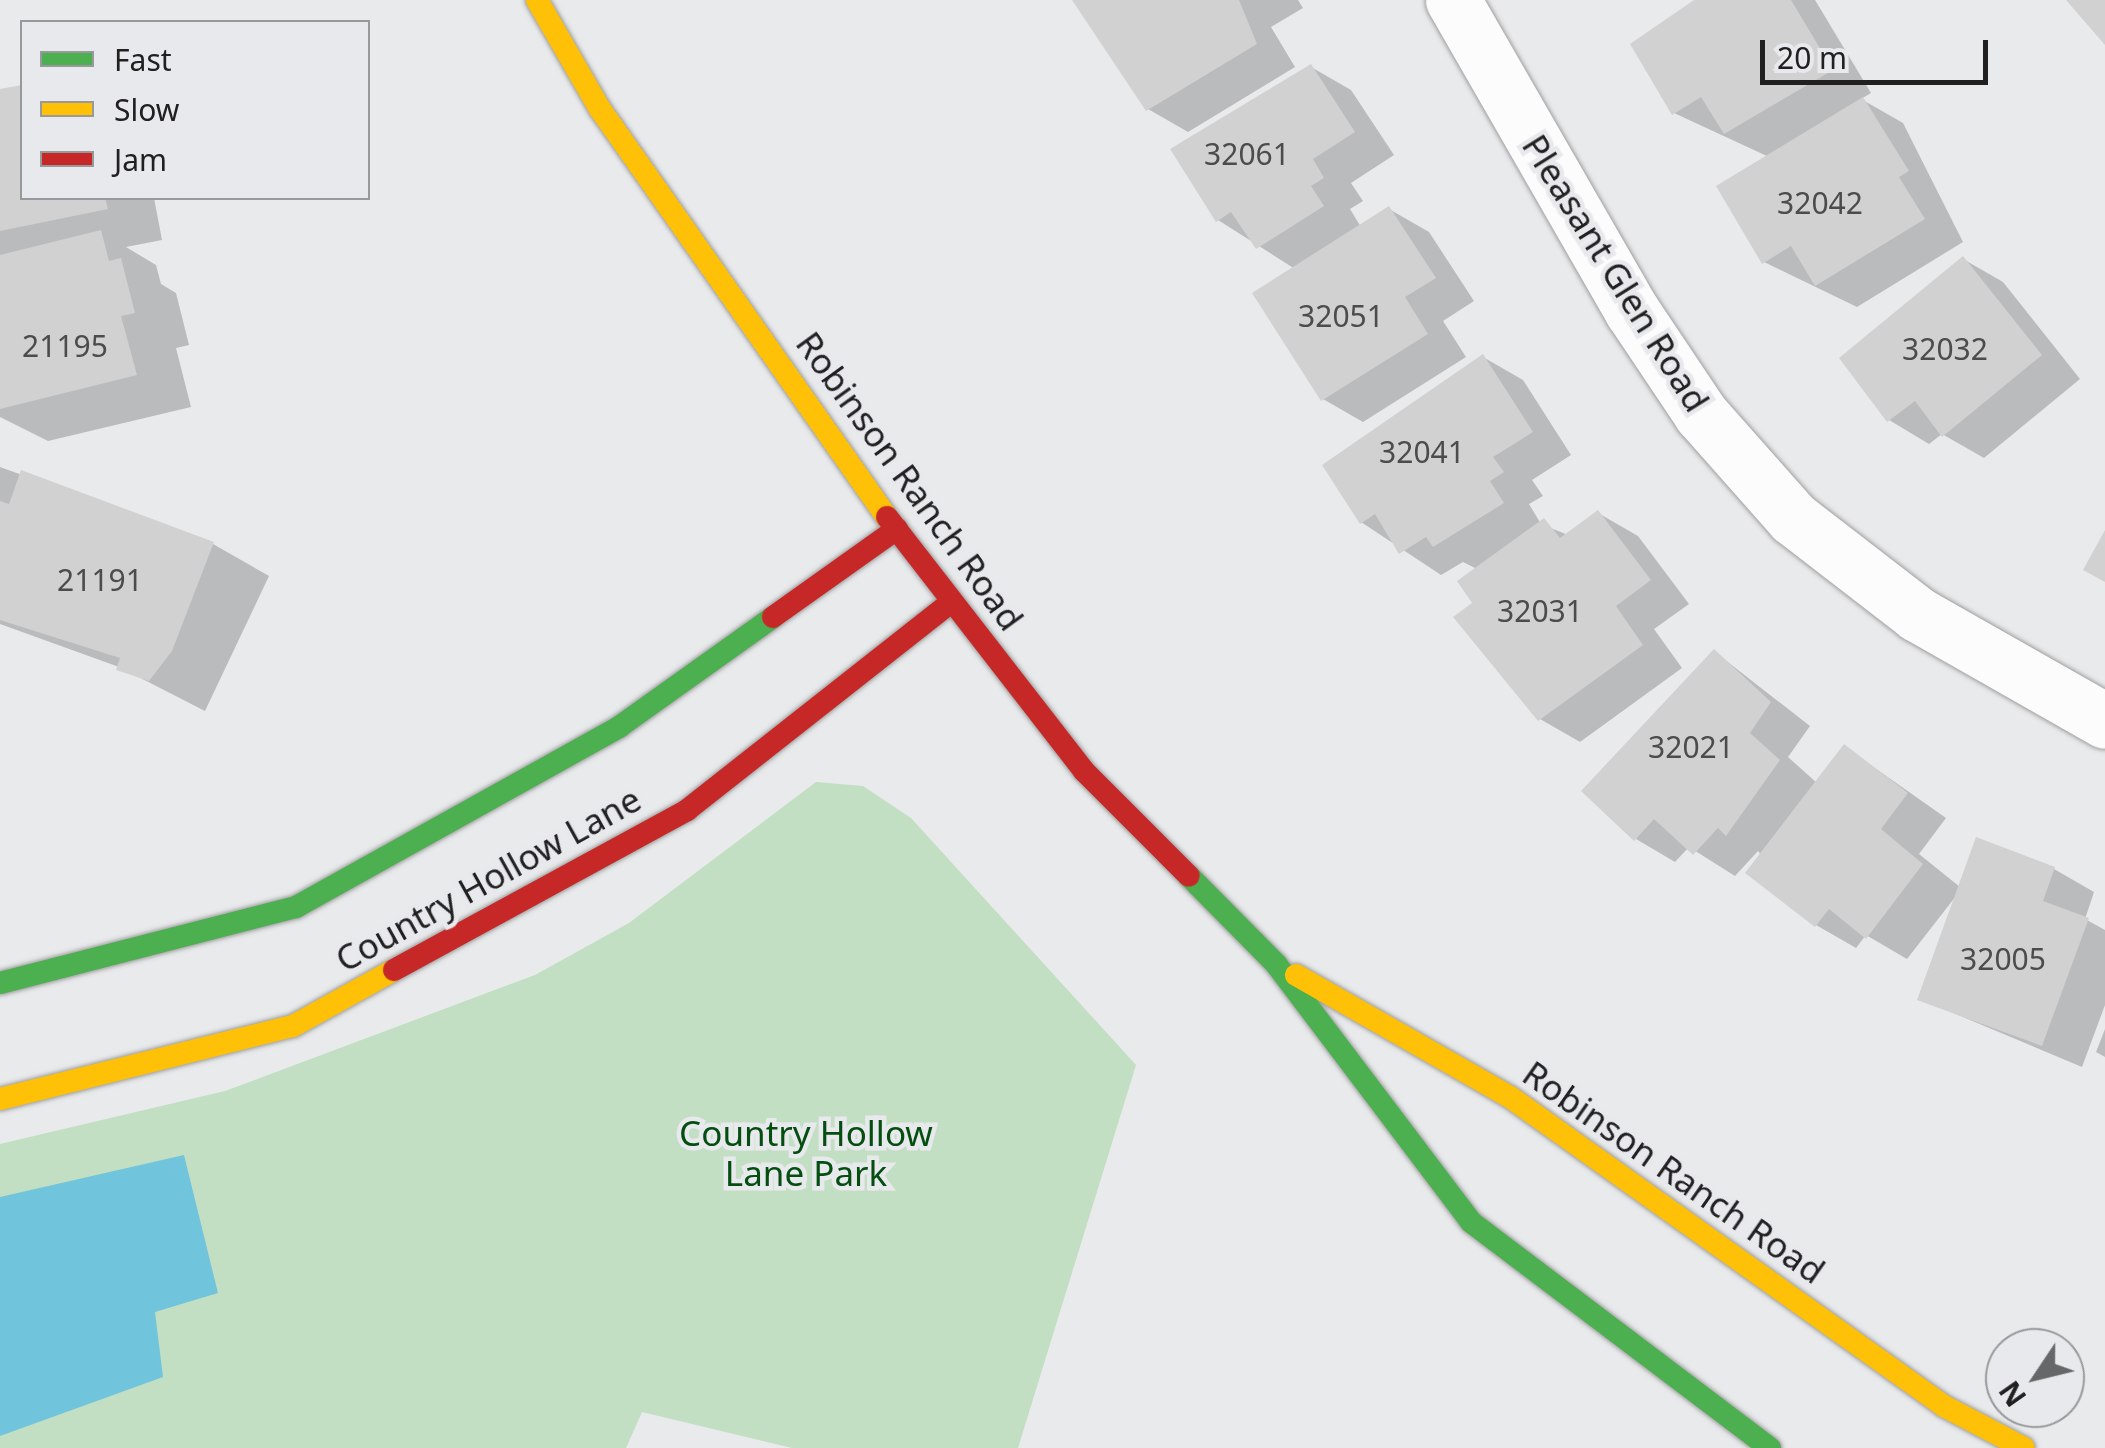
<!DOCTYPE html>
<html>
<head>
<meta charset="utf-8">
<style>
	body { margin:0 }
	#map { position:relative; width:2105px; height:1448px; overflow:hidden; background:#e9eaeb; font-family:"Noto Sans",sans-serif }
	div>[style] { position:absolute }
	.green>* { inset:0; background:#c2dec3 }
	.water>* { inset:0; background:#70c5dd }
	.shadow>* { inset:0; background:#0003 }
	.building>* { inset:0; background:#d1d1d2 }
	.roads { filter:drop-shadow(0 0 2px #9f9fa0) drop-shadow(0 0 2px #9f9fa0) }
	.street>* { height:55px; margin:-27.5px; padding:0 27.5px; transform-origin:27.5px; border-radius:27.5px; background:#fcfcfc }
	.fast>* { height:22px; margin:-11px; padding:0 11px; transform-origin:11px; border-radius:11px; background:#4caf50 }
	.slow>* { height:22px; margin:-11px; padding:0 11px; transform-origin:11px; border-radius:11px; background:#ffc107 }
	.jam>* { height:22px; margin:-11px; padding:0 11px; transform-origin:11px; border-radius:11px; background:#c62828 }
	span { translate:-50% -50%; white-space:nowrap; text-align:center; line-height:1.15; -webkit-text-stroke:9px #e8e9ec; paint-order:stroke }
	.number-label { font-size:30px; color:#4c4c4d }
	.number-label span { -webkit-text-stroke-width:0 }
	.street-label { font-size:35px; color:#202021 }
	.park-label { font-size:35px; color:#044f10 }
	.legend { position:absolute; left:20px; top:20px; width:350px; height:180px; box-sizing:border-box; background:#e8e9ec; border:2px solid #98999b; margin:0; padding:12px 18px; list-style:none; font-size:30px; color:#202021 }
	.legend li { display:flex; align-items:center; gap:20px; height:50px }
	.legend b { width:50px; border:2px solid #98999b }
	.north { position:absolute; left:1985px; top:1328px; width:100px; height:100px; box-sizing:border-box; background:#e8e9ec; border:2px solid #98999b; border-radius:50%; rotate:235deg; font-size:28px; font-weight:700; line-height:40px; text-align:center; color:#202021 }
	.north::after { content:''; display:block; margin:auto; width:35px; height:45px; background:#666768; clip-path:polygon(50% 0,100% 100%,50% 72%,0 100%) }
	.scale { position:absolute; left:1760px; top:40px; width:228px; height:45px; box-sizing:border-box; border:5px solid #202021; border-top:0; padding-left:12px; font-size:30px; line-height:35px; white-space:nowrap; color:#202021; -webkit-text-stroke:8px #e8e9ec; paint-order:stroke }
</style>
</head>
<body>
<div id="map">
	<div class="green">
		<div style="clip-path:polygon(816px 782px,863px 786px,911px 818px,1136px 1065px,1018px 1448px,792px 1448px,642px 1412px,626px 1448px,0 1448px,0 1144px,225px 1091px,535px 975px,629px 923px)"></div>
	</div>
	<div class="water">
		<div style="clip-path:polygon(184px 1155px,218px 1293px,155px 1312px,163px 1377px,0 1436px,0 1197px)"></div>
	</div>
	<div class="shadow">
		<div style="clip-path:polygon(1075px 0,1298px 0,1303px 8px,1271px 27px,1295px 67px,1188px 132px,1148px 109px)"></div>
		<div style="clip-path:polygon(1703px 0,1815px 0,1871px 93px,1861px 99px,1903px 123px,1963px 242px,1857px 307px,1764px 262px,1769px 157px,1674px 113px)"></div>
		<div style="clip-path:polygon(1311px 67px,1351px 90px,1394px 155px,1351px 183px,1363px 201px,1350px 209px,1361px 227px,1389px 209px,1429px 232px,1474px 301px,1443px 321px,1466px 357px,1363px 422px,1323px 399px,1295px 269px,1218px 220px)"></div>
		<div style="clip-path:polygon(22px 87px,22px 198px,154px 198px,162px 240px,126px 247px,156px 265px,161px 284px,176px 293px,189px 345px,176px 348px,191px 407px,48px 441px,0 417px,0 92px)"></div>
		<div style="clip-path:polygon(1963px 259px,2003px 282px,2080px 379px,1984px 458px,1942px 434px,1929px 444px,1889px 420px)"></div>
		<div style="clip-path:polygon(1483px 357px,1523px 380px,1571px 455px,1532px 480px,1543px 496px,1529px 504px,1541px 524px,1568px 535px,1598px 513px,1638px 536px,1689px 604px,1654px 629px,1682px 668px,1580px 742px,1540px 719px,1476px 604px,1477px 569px,1463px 562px,1441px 575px,1361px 522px)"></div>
		<div style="clip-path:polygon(0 467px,213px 544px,269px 576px,205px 711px,119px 667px,0 624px,0 617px,133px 660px,0 612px)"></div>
		<div style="clip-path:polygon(1715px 652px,1810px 726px,1788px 757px,1817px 783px,1845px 747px,1946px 818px,1919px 854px,1960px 887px,2054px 869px,2094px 892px,2085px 919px,2105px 930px,2105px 1005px,2082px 1067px,1920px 999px,1956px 896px,1907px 959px,1866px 935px,1856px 948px,1816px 925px,1758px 851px,1735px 876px,1689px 847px,1675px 862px,1636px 839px)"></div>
		<div style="clip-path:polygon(2105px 1029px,2105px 1057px,2096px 1052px)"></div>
	</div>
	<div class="building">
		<div style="clip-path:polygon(1072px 0,1239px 0,1257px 44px,1146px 111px)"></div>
		<div style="clip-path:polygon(1694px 0,1791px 0,1833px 70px,1724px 134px,1701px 97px,1672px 115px,1630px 44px)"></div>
		<div style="clip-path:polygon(2066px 0,2105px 0,2105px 45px)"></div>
		<div style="clip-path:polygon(1311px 64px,1355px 132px,1313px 159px,1324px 178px,1311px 186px,1324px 206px,1256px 249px,1231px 212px,1216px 222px,1170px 149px)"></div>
		<div style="clip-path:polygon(22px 85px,22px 198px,105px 198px,108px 209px,0 231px,0 89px)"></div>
		<div style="clip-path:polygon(1863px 97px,1909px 171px,1899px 177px,1925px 219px,1815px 286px,1791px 246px,1762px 264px,1716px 186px)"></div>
		<div style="clip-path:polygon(1389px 206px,1436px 278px,1405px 297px,1428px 334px,1321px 401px,1252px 293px)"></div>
		<div style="clip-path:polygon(101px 230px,109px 261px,121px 258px,135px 313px,121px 316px,137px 375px,0 409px,0 255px)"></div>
		<div style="clip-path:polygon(1963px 256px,2042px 355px,1942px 437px,1915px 401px,1887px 422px,1839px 358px)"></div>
		<div style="clip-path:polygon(1483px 354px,1533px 432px,1493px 457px,1504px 472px,1490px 481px,1504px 503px,1433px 547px,1426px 537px,1399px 554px,1375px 514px,1360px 524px,1322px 465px)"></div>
		<div style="clip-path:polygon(21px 470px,214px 542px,172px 651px,149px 681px,116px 670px,120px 658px,0 620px,0 501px,9px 504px)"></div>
		<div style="clip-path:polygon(1598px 510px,1651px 580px,1616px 606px,1643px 645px,1538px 721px,1453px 617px,1472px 603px,1457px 581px,1544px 518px,1560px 538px)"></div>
		<div style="clip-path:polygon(2105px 530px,2105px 582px,2083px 570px)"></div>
		<div style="clip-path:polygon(1714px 649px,1771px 702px,1750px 733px,1780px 760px,1726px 836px,1718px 828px,1693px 855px,1654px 819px,1634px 841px,1581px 791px)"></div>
		<div style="clip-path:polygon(1844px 744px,1908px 793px,1881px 829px,1923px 864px,1866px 939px,1829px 909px,1815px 927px,1745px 873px)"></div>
		<div style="clip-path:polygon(1976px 837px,2055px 867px,2043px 901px,2089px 918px,2042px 1046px,1917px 1000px)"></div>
	</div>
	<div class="roads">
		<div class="street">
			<div style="left:1453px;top:0;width:359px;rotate:60.1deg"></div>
			<div style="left:1632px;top:311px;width:124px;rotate:56.2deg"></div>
			<div style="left:1701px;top:414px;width:139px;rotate:48.5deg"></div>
			<div style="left:1793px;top:518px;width:157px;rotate:37.7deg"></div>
			<div style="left:1917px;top:614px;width:216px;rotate:29.6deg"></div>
		</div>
		<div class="fast">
			<div style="left:1189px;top:876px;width:124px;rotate:45.3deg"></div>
			<div style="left:1276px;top:964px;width:323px;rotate:52.9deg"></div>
			<div style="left:1471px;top:1222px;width:375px;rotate:37.1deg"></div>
			<div style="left:0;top:983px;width:306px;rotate:-14.4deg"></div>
			<div style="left:296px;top:907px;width:370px;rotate:-29.1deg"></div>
			<div style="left:619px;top:727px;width:189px;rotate:-35.5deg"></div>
		</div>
		<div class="slow">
			<div style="left:537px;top:0;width:126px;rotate:60deg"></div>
			<div style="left:600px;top:109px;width:499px;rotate:54.9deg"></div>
			<div style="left:1296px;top:975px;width:246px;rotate:29.7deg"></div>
			<div style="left:1510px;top:1097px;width:533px;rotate:35.45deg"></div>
			<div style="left:1944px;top:1406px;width:90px;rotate:27.7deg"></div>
			<div style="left:0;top:1099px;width:302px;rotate:-14deg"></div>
			<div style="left:293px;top:1026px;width:115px;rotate:-29deg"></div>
		</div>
		<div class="jam">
			<div style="left:887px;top:517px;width:321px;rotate:52.2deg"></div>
			<div style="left:1084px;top:771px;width:148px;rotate:45deg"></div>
			<div style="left:773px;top:617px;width:152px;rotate:-35.4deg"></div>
			<div style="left:394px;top:970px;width:334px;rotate:-28.6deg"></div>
			<div style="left:687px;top:810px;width:336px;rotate:-38.2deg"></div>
		</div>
	</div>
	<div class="number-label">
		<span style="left:1247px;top:154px">32061</span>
		<span style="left:1820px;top:203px">32042</span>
		<span style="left:1341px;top:316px">32051</span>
		<span style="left:65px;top:346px">21195</span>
		<span style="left:1945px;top:349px">32032</span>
		<span style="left:1422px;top:452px">32041</span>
		<span style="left:100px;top:580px">21191</span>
		<span style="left:1540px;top:611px">32031</span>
		<span style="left:1691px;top:747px">32021</span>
		<span style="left:2003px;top:959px">32005</span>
	</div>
	<div class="street-label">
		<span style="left:1616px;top:273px;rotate:58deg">Pleasant Glen Road</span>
		<span style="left:910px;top:481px;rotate:54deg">Robinson Ranch Road</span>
		<span style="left:488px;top:879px;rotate:-29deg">Country Hollow Lane</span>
		<span style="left:1674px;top:1172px;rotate:35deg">Robinson Ranch Road</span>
	</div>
	<div class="park-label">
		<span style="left:806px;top:1153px">Country Hollow<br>Lane Park</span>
	</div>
	<ul class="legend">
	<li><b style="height:12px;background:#4caf50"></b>Fast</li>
	<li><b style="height:12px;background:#ffc107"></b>Slow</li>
	<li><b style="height:12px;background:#c62828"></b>Jam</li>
	</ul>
	<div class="north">N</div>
	<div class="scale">20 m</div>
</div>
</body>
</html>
